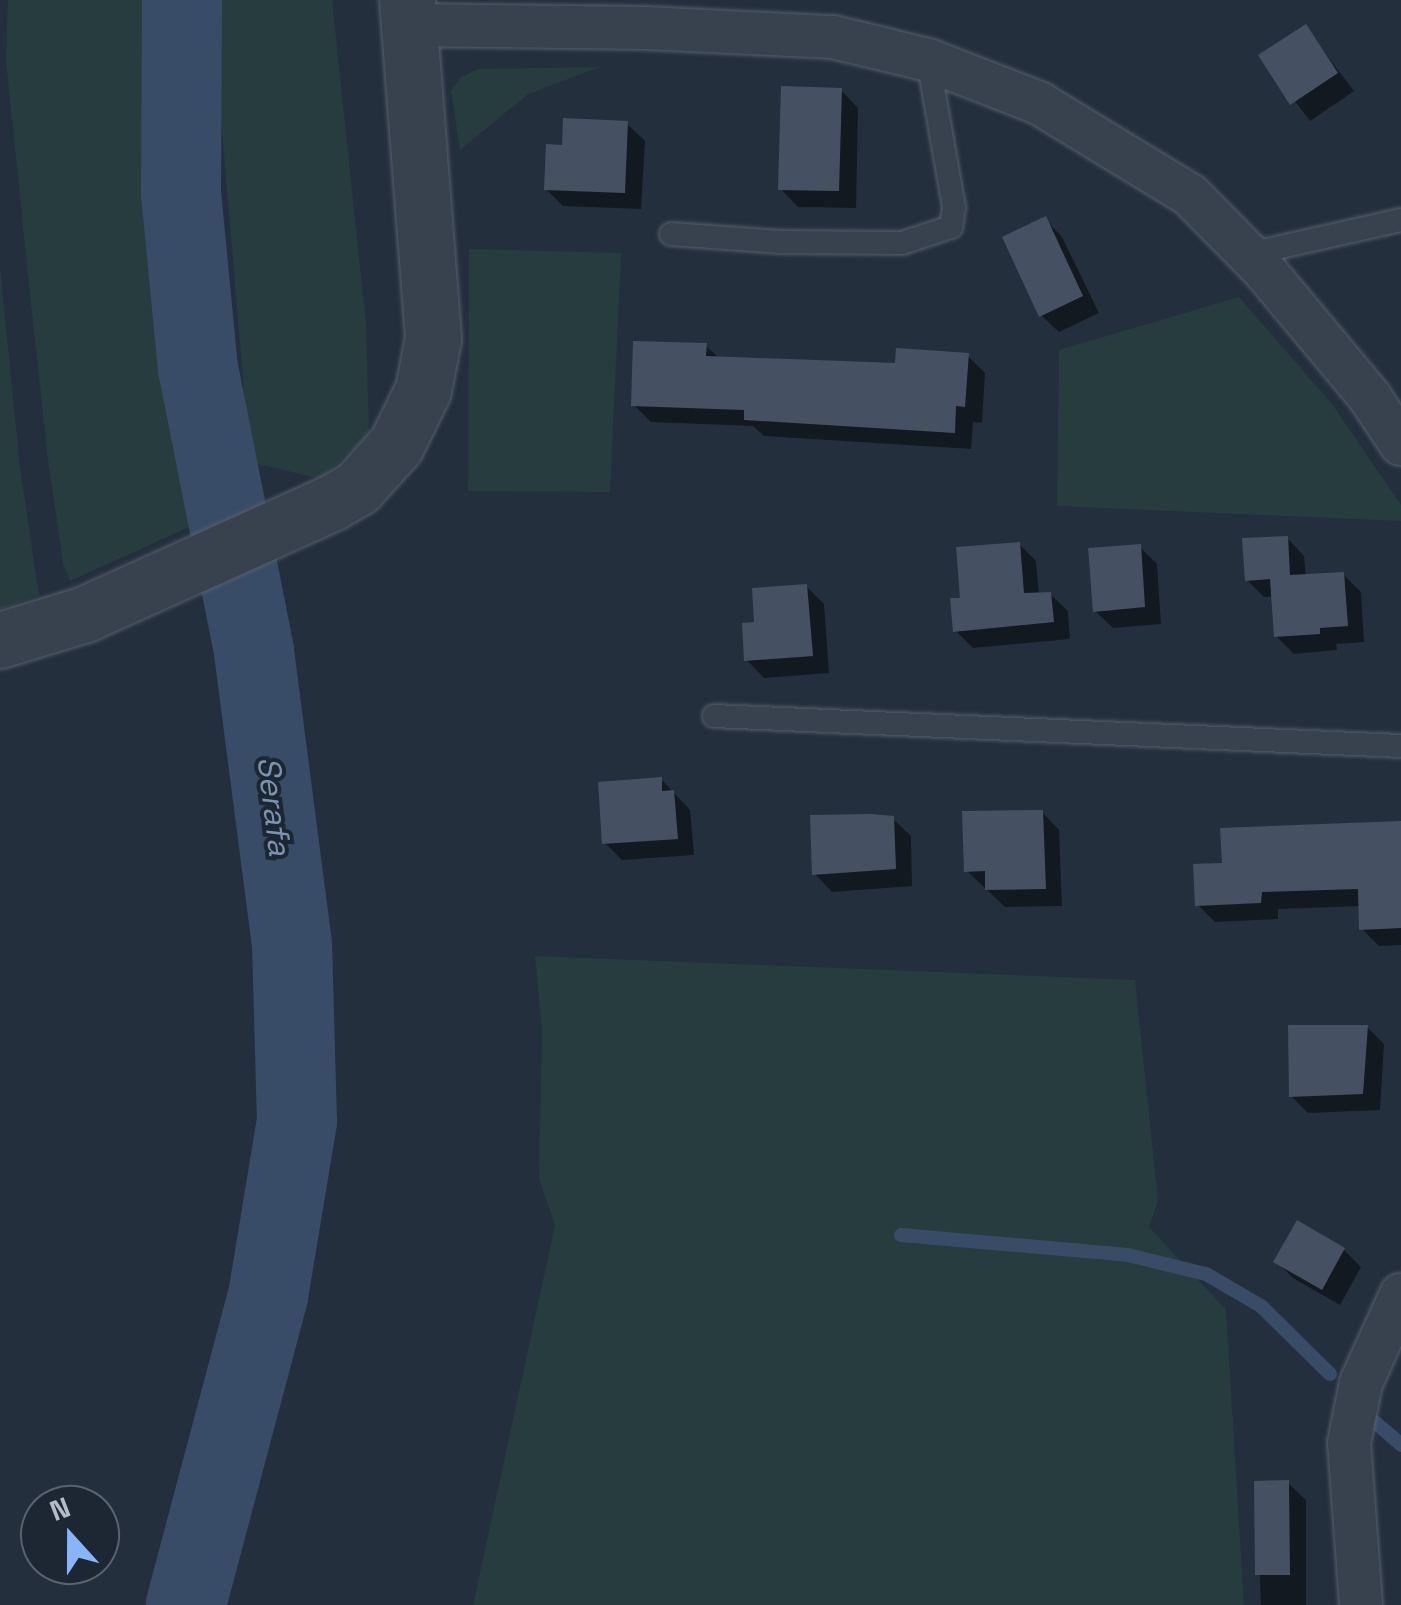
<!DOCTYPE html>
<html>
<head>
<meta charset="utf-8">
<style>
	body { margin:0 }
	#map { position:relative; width:1401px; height:1605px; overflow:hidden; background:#242f3e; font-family:"Space Grotesk",sans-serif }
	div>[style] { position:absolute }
	.green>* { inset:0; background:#263c3f }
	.shadow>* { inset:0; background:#0007 }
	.stream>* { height:14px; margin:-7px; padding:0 7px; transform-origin:7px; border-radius:7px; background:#394c67 }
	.river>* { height:80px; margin:-40px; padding:0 40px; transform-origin:40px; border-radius:40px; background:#394c67 }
	.building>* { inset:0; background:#455162 }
	.roads { filter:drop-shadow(0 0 2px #565f6c) drop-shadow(0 0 2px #565f6c) }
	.service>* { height:22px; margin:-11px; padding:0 11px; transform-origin:11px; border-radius:11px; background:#38414e }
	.minor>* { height:42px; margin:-21px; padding:0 21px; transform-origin:21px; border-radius:21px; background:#38414e }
	.tertiary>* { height:55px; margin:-27.5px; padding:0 27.5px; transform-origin:27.5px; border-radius:27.5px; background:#38414e }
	span { translate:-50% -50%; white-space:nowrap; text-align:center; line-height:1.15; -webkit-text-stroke:8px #1d2633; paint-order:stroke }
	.water-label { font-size:32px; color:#7c92b1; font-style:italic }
	.north { position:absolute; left:20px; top:1485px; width:100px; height:100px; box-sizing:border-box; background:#1d2633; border:2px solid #59626f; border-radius:50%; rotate:339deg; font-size:28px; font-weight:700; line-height:40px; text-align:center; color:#b4bcc9 }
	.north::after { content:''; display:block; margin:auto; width:35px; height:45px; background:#8ab4f8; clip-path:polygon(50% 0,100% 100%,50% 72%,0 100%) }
</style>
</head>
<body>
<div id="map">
	<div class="green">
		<div style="clip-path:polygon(8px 0,146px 0,154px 268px,209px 518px,70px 581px,63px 563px,48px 459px,30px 294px,6px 60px)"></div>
		<div style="clip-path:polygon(211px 0,332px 0,366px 324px,369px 434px,321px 479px,250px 462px)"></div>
		<div style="clip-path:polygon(600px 67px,528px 94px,460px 150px,451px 91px,461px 77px,478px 69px)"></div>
		<div style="clip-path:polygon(469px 249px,621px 253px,610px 492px,468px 491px)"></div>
		<div style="clip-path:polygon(0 267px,20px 467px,39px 596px,0 609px)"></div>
		<div style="clip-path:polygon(1239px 297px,1332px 404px,1401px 505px,1401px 521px,1057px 506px,1059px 350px)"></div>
		<div style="clip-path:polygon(535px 956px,1135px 980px,1158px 1201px,1149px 1227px,1226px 1310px,1244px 1605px,473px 1605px,555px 1225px,539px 1179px,542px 1028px)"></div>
	</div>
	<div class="shadow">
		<div style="clip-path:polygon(1305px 27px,1354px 91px,1310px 121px,1261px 56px)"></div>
		<div style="clip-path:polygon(841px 90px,858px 108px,856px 208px,798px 207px,781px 189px)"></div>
		<div style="clip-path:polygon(627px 124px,645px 141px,641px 209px,563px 206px,546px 189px,564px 147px)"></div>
		<div style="clip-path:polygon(1045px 219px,1062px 237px,1099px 313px,1059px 332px,1041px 315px)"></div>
		<div style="clip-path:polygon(706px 346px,719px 358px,897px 366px,968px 356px,985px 373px,982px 423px,973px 422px,971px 449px,764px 436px,753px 426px,651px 422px,634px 405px)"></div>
		<div style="clip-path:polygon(1287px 538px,1304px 556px,1306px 577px,1343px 574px,1361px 592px,1364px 642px,1336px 644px,1337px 650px,1294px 654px,1276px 636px,1274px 596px,1264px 597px,1247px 580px)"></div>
		<div style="clip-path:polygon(1019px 544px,1036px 561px,1039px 595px,1050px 594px,1068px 611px,1070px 639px,973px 648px,956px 631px,963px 600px)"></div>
		<div style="clip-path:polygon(1140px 547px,1157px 564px,1161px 624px,1113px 628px,1095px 611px)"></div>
		<div style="clip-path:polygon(807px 587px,824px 604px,829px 673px,764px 678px,747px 660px,757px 624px)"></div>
		<div style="clip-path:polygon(661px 779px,690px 810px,694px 855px,622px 860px,605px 843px)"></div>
		<div style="clip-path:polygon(1042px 812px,1059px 830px,1062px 906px,1005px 907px,967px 871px)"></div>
		<div style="clip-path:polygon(893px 819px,911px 836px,912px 886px,832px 892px,815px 874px)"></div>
		<div style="clip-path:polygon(1401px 823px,1401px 945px,1379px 946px,1362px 929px,1361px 906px,1278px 909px,1278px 919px,1215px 922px,1197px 904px,1225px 866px)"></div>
		<div style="clip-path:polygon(1367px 1027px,1384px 1044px,1380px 1110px,1308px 1113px,1291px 1096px)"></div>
		<div style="clip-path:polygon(1344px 1250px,1361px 1267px,1340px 1305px,1293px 1278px,1276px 1261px)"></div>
		<div style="clip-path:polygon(1256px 1483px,1288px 1483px,1306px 1500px,1306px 1605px,1261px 1605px)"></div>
	</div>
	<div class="stream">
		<div style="left:901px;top:1235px;width:228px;rotate:5deg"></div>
		<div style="left:1128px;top:1255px;width:80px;rotate:13.7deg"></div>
		<div style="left:1206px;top:1274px;width:64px;rotate:30.2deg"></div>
		<div style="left:1261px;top:1306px;width:97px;rotate:44.6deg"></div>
		<div style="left:1375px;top:1422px;width:35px;rotate:41deg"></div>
	</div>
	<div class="river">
		<div style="left:182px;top:0;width:193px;rotate:90.3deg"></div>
		<div style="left:181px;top:193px;width:176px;rotate:84.5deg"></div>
		<div style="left:198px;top:368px;width:289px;rotate:78.8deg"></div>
		<div style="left:254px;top:652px;width:293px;rotate:82.6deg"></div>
		<div style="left:292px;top:943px;width:178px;rotate:88.4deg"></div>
		<div style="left:297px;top:1121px;width:177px;rotate:99.4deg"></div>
		<div style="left:268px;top:1296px;width:320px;rotate:104.9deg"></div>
	</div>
	<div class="building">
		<div style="clip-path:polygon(1306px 24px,1338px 73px,1290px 105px,1258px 55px)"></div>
		<div style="clip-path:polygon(781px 86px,842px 88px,839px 191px,778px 190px)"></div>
		<div style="clip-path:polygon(563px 118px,628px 121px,625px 193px,544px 190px,546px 144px,562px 145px)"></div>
		<div style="clip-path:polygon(1046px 216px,1083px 296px,1039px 317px,1002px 237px)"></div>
		<div style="clip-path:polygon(633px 341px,707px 343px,706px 356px,895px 363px,896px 348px,969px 353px,965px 407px,956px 406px,955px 433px,744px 420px,744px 410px,631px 406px)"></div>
		<div style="clip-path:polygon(1288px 536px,1290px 575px,1344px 572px,1348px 626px,1320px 628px,1320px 634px,1274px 637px,1270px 579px,1245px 581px,1242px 538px)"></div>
		<div style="clip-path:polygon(1020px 542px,1024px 593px,1051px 592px,1054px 622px,953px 632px,950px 598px,960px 598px,956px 547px)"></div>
		<div style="clip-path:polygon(1141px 544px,1145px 607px,1093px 612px,1088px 548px)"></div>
		<div style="clip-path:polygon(807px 584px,813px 656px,744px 661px,742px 623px,754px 622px,752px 588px)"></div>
		<div style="clip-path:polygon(662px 777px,662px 791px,674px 790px,678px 839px,602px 844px,598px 782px)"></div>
		<div style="clip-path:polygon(1043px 810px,1046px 889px,985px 890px,985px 871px,964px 872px,962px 811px)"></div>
		<div style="clip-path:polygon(871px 814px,894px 816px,896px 869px,812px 875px,810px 815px)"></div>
		<div style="clip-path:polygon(1401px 821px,1401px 928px,1359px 930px,1358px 889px,1262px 892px,1261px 903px,1195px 906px,1193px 864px,1222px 863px,1220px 828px)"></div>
		<div style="clip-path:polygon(1288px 1025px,1368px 1025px,1363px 1094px,1289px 1097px)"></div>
		<div style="clip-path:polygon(1297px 1220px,1345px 1248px,1322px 1290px,1273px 1262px)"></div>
		<div style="clip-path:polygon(1289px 1480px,1290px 1575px,1255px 1575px,1254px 1481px)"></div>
	</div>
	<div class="roads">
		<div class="service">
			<div style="left:671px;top:234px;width:110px;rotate:4.2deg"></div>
			<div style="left:781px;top:242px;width:121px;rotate:0.5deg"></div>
			<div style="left:902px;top:243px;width:52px;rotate:-18.1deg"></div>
			<div style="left:951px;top:227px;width:20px;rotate:-81deg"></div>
			<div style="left:954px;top:207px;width:149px;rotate:-100deg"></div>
			<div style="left:1249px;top:254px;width:156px;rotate:-12.6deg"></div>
			<div style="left:714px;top:716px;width:688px;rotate:2.5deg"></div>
		</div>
		<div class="minor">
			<div style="left:408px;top:25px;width:238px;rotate:0.7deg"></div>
			<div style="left:646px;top:28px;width:187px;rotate:2.8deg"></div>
			<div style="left:833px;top:37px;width:98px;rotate:13.6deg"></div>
			<div style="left:928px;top:60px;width:119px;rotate:21.2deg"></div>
			<div style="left:1039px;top:103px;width:177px;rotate:31.4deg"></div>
			<div style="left:1190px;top:195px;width:105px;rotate:45.4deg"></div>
			<div style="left:1264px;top:270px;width:164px;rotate:50.2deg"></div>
			<div style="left:1369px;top:396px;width:58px;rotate:56.3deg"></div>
			<div style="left:1361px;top:1605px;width:162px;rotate:-94.2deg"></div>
			<div style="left:1349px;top:1443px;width:61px;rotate:-78.7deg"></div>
			<div style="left:1361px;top:1383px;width:97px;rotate:-65.6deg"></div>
		</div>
		<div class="tertiary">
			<div style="left:0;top:640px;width:89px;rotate:-17deg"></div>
			<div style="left:85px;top:614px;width:270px;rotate:-24.3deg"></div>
			<div style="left:331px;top:503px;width:30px;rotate:-30deg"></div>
			<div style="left:357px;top:488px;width:58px;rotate:-47.8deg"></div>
			<div style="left:396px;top:445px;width:61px;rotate:-63.9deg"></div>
			<div style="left:423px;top:390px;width:53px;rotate:-79.1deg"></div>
			<div style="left:433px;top:338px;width:339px;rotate:-94.4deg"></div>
		</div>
	</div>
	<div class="water-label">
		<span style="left:274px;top:806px;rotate:83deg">Serafa</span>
	</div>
	<div class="north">N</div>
</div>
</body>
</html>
